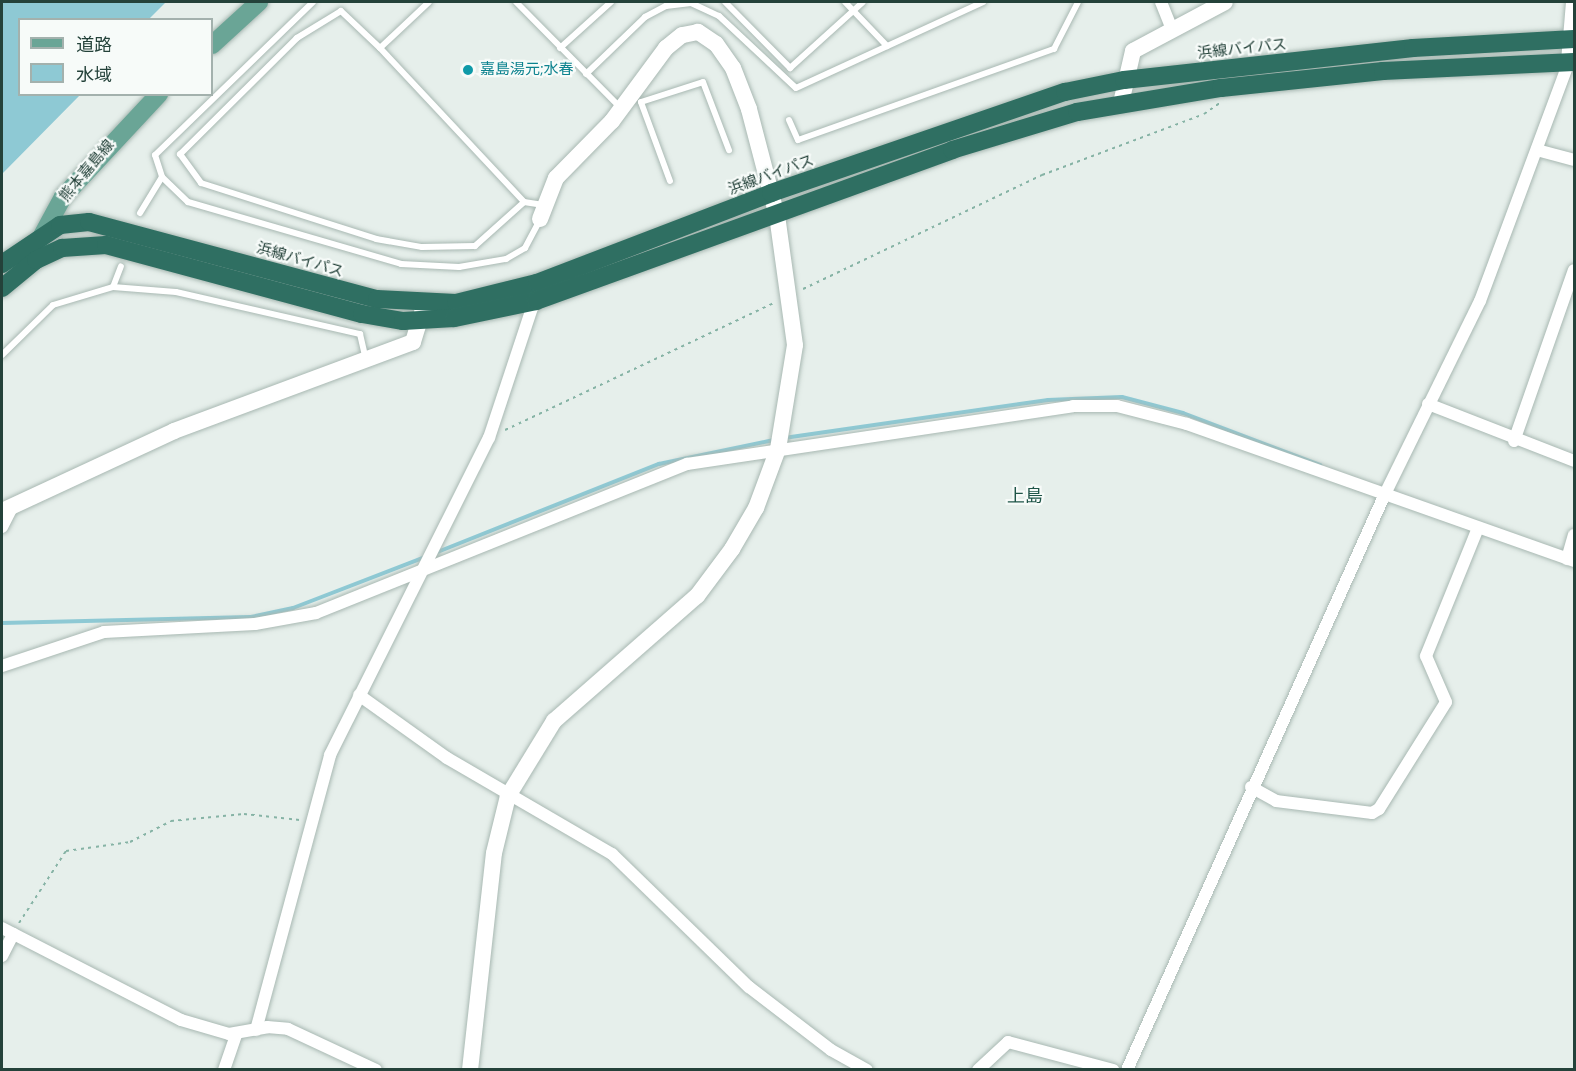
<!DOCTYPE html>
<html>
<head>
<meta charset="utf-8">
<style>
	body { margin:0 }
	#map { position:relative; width:1576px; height:1071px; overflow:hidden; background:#e6efeb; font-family:"DM Sans","Noto Sans JP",sans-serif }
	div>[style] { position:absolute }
	.water>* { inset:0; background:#8ec9d4 }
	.stream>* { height:4px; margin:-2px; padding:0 2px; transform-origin:2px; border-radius:2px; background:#8ec9d4 }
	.path>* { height:2px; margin-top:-1px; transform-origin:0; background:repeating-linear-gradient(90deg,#86b3a5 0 3px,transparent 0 7.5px) }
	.roads { filter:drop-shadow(0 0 2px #a8b8b2) drop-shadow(0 0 2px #a8b8b2) }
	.lane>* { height:6px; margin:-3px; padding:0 3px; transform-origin:3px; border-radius:3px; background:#fff }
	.street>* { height:12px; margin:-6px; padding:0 6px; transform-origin:6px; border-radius:6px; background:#fff }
	.secondary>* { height:16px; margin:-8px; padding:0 8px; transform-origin:8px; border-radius:8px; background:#fff }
	.primary>* { height:18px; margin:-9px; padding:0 9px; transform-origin:9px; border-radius:9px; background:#6aa596 }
	.highway>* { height:18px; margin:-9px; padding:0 9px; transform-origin:9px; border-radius:9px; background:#2f6f62 }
	.dots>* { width:16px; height:16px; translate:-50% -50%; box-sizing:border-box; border:3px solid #f7fbf9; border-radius:50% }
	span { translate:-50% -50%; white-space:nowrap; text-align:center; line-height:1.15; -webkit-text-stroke:4.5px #f7fbf9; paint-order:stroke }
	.street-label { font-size:15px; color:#24423a }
	.culture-label { font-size:15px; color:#0d838f }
	.left { translate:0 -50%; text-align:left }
	.quarter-label { font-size:18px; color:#1f5548 }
	.frame { position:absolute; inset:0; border:3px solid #24423a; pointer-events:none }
	.legend { position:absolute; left:18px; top:18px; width:195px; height:78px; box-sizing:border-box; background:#f7fbf9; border:2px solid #a3b1ad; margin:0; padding:8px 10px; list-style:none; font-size:18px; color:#24423a }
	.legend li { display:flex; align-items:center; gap:12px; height:30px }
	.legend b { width:30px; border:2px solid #a3b1ad }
</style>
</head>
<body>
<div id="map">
	<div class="water">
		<div style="clip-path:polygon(2px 2px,166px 2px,149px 19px,20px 20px,20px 94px,80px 95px,2px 174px)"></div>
	</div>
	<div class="stream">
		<div style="left:784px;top:438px;width:267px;rotate:-8.2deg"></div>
		<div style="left:1048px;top:400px;width:74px;rotate:-2.3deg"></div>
		<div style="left:1122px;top:397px;width:63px;rotate:14.7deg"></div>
		<div style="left:1183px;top:413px;width:147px;rotate:20.8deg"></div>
		<div style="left:435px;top:553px;width:241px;rotate:-21.7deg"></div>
		<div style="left:659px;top:464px;width:117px;rotate:-11.8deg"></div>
		<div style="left:2px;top:623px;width:249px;rotate:-1.4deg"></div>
		<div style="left:251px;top:617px;width:43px;rotate:-12.1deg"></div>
		<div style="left:293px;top:608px;width:142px;rotate:-21.1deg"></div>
	</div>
	<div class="path">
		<div style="left:803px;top:289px;width:265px;rotate:-25.5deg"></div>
		<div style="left:1042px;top:175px;width:173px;rotate:-20.6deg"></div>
		<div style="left:1204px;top:114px;width:19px;rotate:-35deg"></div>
		<div style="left:505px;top:430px;width:297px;rotate:-25.3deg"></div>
		<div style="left:19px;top:923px;width:86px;rotate:-56.9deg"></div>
		<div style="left:66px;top:851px;width:65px;rotate:-8deg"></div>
		<div style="left:130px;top:842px;width:46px;rotate:-27.1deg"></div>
		<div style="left:171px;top:821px;width:73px;rotate:-5.5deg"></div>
		<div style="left:244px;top:814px;width:56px;rotate:6.1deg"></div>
	</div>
	<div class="roads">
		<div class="lane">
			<div style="left:313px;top:2px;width:220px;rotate:135.9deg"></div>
			<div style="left:155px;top:155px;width:23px;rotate:72deg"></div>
			<div style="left:162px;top:177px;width:36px;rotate:44deg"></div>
			<div style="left:188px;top:202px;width:222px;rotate:16.2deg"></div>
			<div style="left:401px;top:264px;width:58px;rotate:3deg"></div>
			<div style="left:459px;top:267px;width:48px;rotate:-9.7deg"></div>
			<div style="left:506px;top:259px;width:22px;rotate:-30deg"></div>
			<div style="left:525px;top:248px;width:32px;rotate:-62deg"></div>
			<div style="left:429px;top:2px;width:67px;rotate:136.8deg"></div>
			<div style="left:380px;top:48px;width:211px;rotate:46.9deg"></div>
			<div style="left:524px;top:202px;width:18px;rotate:9deg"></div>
			<div style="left:516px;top:2px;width:146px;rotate:45.3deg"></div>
			<div style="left:725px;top:2px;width:93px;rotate:45.4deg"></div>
			<div style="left:790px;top:68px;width:98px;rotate:-42.1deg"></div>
			<div style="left:845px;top:2px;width:61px;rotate:46.3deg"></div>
			<div style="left:380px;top:48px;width:54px;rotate:-136.5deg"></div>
			<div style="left:341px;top:11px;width:52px;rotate:148.5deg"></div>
			<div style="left:297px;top:38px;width:165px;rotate:135.2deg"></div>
			<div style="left:180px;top:154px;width:36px;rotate:54deg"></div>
			<div style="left:201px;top:183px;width:184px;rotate:17.7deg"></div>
			<div style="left:376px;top:239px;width:47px;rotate:9.9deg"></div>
			<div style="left:422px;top:247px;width:53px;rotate:-1.1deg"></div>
			<div style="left:475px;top:246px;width:66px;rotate:-41.9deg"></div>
			<div style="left:560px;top:48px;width:69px;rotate:-42deg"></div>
			<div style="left:586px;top:74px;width:82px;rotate:-44deg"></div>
			<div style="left:645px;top:17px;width:24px;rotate:-28deg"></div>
			<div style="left:666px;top:6px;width:25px;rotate:-7deg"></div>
			<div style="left:691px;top:3px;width:31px;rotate:25deg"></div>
			<div style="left:719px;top:16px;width:105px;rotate:43.1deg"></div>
			<div style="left:796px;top:88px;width:206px;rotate:-24.7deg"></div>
			<div style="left:789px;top:120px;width:22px;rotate:66deg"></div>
			<div style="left:798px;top:140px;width:272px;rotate:-19.6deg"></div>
			<div style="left:1054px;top:49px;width:53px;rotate:-62.9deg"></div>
			<div style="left:670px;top:181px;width:84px;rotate:-110.2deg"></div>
			<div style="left:641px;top:102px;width:65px;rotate:-17.9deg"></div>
			<div style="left:703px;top:82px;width:73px;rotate:69.1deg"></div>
			<div style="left:140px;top:213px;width:42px;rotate:-58.6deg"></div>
			<div style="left:113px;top:287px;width:22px;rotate:-69deg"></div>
			<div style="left:2px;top:355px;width:71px;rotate:-44.4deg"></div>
			<div style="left:53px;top:305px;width:63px;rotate:-16.7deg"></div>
			<div style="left:113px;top:287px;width:63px;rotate:4.5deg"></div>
			<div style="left:176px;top:292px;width:189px;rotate:12.9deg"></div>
			<div style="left:360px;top:334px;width:27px;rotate:77deg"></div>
		</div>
		<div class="street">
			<div style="left:1161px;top:2px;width:29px;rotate:68deg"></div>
			<div style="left:1537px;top:150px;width:38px;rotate:15deg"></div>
			<div style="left:1428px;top:404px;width:157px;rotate:21.3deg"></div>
			<div style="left:1514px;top:441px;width:181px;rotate:-70.7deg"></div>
			<div style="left:2px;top:527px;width:25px;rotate:-63deg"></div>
			<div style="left:1567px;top:559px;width:25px;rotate:-74deg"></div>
			<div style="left:2px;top:666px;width:108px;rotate:-18.4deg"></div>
			<div style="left:104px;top:632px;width:151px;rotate:-3deg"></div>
			<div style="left:255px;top:624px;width:62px;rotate:-10.2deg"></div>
			<div style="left:316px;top:613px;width:400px;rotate:-21.9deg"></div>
			<div style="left:687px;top:464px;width:390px;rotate:-8.5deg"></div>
			<div style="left:1073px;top:406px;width:44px"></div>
			<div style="left:1117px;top:406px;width:72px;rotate:14.4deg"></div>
			<div style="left:1187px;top:424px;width:411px;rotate:19.5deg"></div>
			<div style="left:359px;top:695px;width:108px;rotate:35.6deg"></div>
			<div style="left:447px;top:758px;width:191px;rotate:30.2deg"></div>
			<div style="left:612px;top:854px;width:191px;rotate:44.2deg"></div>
			<div style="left:749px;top:987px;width:103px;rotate:37.5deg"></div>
			<div style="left:831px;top:1050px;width:41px;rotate:29.1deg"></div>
			<div style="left:1251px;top:787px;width:29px;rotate:29deg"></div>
			<div style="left:1276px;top:801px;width:97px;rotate:7.1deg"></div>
			<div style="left:1372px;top:813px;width:8px;rotate:-30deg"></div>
			<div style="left:1379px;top:809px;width:126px;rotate:-57.9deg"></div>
			<div style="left:1446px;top:702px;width:50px;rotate:-113.5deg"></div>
			<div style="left:1426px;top:656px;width:138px;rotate:-67.9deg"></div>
			<div style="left:2px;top:928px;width:201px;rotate:27.2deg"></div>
			<div style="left:181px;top:1020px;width:50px;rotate:16.3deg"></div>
			<div style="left:229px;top:1034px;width:39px;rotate:-10deg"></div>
			<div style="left:267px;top:1027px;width:21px;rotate:5deg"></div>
			<div style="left:288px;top:1029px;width:97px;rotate:25deg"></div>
			<div style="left:2px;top:956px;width:25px;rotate:-63deg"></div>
			<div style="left:256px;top:1030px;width:285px;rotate:-74.9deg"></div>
			<div style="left:330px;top:755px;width:355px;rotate:-63.4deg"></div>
			<div style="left:489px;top:438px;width:150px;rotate:-71.7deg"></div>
			<div style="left:224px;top:1070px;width:39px;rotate:-71deg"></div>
			<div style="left:978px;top:1070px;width:41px;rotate:-43deg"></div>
			<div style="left:1008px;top:1042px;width:109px;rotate:14.9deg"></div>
			<div style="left:1127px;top:1070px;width:629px;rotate:-65.88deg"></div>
			<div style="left:1384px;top:496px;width:217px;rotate:-63.8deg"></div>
			<div style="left:1480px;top:301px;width:255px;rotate:-69.6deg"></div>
		</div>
		<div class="secondary">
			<div style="left:1569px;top:62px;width:60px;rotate:-85.2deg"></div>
			<div style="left:1121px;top:103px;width:53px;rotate:-77deg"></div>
			<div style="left:1133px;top:51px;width:104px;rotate:-28deg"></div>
			<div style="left:2px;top:511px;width:190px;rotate:-24.9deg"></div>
			<div style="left:174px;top:431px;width:255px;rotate:-20.4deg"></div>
			<div style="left:413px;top:342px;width:34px;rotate:-73deg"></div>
			<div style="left:470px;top:1070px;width:218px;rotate:-83.7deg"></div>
			<div style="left:494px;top:853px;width:59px;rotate:-76.2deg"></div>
			<div style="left:508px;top:796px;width:88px;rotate:-58.5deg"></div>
			<div style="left:554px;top:721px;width:190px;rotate:-41.2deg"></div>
			<div style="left:697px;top:596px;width:59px;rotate:-53.3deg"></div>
			<div style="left:732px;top:549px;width:48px;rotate:-59.7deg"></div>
			<div style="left:756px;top:508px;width:63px;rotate:-69.6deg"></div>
			<div style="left:778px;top:449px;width:105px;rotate:-80.7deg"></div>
			<div style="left:795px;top:345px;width:130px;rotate:-97.9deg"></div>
			<div style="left:777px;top:216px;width:111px;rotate:-104.7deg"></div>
			<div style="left:749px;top:109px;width:44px;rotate:-111.3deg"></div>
			<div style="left:733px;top:68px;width:29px;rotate:-125deg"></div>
			<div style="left:716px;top:44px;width:22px;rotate:-146deg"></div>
			<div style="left:698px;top:32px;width:16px;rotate:169deg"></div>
			<div style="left:682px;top:35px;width:21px;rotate:141deg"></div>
			<div style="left:666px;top:48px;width:91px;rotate:126.5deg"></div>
			<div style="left:612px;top:121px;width:80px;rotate:134.5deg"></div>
			<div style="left:556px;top:178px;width:44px;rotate:111.3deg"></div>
		</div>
		<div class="primary">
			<div style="left:212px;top:45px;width:64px;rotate:-42.5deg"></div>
			<div style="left:38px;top:243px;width:52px;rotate:-61.5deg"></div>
			<div style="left:63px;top:197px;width:141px;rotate:-47deg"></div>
		</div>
		<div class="highway">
			<div style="left:2px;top:264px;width:70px;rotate:-33.9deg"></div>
			<div style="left:60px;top:225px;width:29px;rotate:-6deg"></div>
			<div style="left:89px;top:222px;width:298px;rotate:15deg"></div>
			<div style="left:377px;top:299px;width:79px;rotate:2.9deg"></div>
			<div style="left:456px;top:303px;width:83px;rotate:-13.9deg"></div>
			<div style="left:537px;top:283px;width:251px;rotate:-21deg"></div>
			<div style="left:771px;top:193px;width:311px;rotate:-19deg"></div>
			<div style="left:1065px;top:92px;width:60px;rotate:-11.5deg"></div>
			<div style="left:1124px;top:80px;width:291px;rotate:-6.3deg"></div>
			<div style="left:1413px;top:48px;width:161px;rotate:-3.2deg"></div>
			<div style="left:2px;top:288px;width:44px;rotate:-39.5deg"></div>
			<div style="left:36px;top:260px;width:29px;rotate:-25deg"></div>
			<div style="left:62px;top:248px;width:44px;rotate:-3.9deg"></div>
			<div style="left:106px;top:245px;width:265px;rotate:15.1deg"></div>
			<div style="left:362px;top:314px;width:42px;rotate:9.7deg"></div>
			<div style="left:403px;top:321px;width:51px;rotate:-3.4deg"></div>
			<div style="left:454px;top:318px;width:84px;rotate:-11.7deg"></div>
			<div style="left:536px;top:301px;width:443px;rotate:-19.9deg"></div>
			<div style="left:952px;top:150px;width:131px;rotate:-16.9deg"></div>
			<div style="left:1077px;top:112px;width:146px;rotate:-9.5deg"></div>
			<div style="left:1221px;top:88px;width:163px;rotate:-6deg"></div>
			<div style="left:1383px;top:71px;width:191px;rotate:-2.7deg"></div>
		</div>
	</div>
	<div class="dots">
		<div style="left:468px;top:70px;background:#0f9aa8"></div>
	</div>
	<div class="street-label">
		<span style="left:1242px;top:49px;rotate:-6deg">浜線バイパス</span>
		<span style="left:87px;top:171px;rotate:-50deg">熊本嘉島線</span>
		<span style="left:771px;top:175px;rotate:-20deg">浜線バイパス</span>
		<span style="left:300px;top:260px;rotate:16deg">浜線バイパス</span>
	</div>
	<div class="culture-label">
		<span class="left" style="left:480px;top:70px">嘉島湯元;水春</span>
	</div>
	<div class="quarter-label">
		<span style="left:1025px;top:496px">上島</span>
	</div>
	<div class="frame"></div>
	<ul class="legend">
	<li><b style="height:8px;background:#6aa596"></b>道路</li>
	<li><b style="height:16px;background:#8ec9d4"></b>水域</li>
	</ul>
</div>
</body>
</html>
